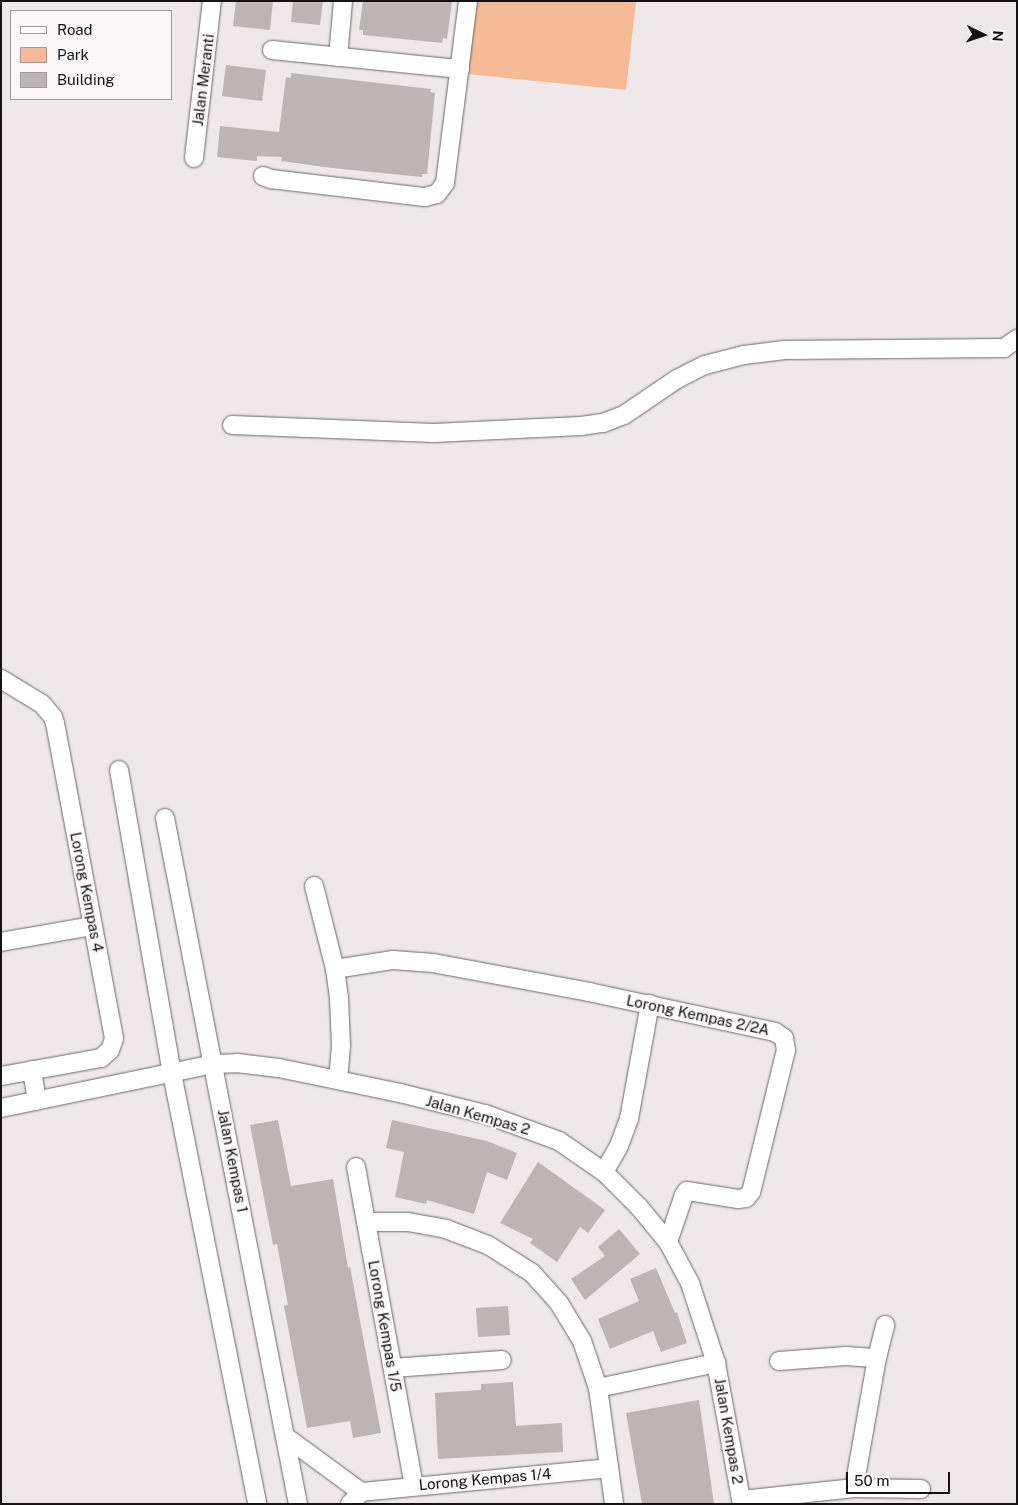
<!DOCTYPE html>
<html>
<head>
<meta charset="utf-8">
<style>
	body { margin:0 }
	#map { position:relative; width:1018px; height:1505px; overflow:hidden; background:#eee8eb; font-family:"Public Sans",sans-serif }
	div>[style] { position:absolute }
	.green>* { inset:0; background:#f7ba96 }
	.building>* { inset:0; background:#bbb5b5 }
	.roads { filter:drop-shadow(0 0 1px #6b6668) drop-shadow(0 0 1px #6b6668) }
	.minor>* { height:18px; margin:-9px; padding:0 9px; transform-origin:9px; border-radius:9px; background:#fff }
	span { translate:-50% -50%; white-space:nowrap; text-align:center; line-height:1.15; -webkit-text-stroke:4px #fbf6f8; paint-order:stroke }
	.street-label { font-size:15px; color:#141213 }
	.frame { position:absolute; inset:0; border:2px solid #141213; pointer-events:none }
	.legend { position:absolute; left:10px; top:10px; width:162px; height:90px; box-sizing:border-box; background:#fbf6f8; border:1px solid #9f9b9c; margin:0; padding:6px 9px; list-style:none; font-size:15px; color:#141213 }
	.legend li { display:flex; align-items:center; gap:10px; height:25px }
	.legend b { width:25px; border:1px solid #9f9b9c }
	.north { position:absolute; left:958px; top:10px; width:50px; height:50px; -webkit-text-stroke:4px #fbf6f8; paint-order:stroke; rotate:94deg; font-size:14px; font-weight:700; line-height:20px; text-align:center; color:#141213 }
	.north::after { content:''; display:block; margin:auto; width:18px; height:22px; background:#141213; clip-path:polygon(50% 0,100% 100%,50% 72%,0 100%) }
	.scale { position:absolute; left:846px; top:1472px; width:104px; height:22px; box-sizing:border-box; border:2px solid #141213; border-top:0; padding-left:6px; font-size:15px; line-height:18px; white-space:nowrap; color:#141213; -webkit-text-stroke:4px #fbf6f8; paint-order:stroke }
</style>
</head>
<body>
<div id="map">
	<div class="green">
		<div style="clip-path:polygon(475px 1px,636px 1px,626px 90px,467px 74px)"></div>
	</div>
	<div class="building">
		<div style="clip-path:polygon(236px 1px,273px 1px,270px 30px,233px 26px)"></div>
		<div style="clip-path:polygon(293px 1px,323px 1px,320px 25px,291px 22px)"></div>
		<div style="clip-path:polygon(363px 1px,452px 1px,447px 39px,443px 38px,442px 43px,363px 35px,363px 30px,359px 30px)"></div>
		<div style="clip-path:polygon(226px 65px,266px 70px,262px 101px,222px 96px)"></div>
		<div style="clip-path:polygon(291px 73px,431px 89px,430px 92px,435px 93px,427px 174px,422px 174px,422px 177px,332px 168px,281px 161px,282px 157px,257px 156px,257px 161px,217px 157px,220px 126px,279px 132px,286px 77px,291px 78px)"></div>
		<div style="clip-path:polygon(278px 1120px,291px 1186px,333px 1179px,348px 1268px,350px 1267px,381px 1433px,353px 1438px,350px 1421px,307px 1428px,284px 1306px,288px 1305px,277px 1244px,273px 1245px,250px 1125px)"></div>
		<div style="clip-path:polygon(392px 1120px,487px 1141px,517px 1153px,507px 1180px,487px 1172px,474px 1214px,427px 1200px,426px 1204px,395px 1197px,404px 1152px,386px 1148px)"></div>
		<div style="clip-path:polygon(538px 1162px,605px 1210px,588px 1233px,580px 1227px,557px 1262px,530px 1243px,533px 1239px,500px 1223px)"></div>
		<div style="clip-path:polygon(619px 1229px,640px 1254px,585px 1300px,571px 1279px,605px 1256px,598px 1247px)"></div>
		<div style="clip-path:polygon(656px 1268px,675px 1313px,677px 1312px,687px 1343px,661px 1352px,653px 1331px,610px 1349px,598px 1319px,639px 1301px,630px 1279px)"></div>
		<div style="clip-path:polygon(508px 1306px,510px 1335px,478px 1337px,476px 1308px)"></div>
		<div style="clip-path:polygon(513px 1382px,516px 1426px,562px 1423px,563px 1452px,438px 1459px,435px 1393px,481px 1390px,481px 1384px)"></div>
		<div style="clip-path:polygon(699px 1400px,714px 1504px,642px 1504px,626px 1413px)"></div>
	</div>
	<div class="roads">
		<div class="minor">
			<div style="left:272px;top:50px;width:189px;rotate:5.8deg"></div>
			<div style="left:338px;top:57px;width:56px;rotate:-84.9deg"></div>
			<div style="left:194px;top:158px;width:158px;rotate:-83.5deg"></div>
			<div style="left:263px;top:176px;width:9px;rotate:21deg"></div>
			<div style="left:271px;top:179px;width:155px;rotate:6.7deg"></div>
			<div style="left:425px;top:197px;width:12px;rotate:-14deg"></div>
			<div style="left:437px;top:194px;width:14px;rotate:-54deg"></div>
			<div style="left:445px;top:183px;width:183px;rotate:-82.8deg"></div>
			<div style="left:232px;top:425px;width:202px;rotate:2.3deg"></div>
			<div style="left:434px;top:433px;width:147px;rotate:-2.7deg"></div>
			<div style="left:581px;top:426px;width:22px;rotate:-8deg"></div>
			<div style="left:603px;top:423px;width:22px;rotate:-21deg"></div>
			<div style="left:624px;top:415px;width:64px;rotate:-34.2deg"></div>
			<div style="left:677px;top:379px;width:31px;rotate:-27deg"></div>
			<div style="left:705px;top:365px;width:40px;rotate:-14.4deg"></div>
			<div style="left:744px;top:355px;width:39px;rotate:-7deg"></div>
			<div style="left:783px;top:350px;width:221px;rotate:-0.5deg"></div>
			<div style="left:1004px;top:348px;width:16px;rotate:-35deg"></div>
			<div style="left:1px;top:679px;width:48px;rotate:31.4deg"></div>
			<div style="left:42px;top:704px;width:17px;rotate:50deg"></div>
			<div style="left:53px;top:717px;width:6px;rotate:72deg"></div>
			<div style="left:55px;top:723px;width:321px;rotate:79.4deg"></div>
			<div style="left:114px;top:1039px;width:12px;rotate:110deg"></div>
			<div style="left:110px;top:1050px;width:12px;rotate:138deg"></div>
			<div style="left:101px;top:1058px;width:102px;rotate:169.8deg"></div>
			<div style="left:119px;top:770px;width:308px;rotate:80.1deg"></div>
			<div style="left:172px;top:1073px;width:439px;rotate:78.8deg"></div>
			<div style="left:165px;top:818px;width:699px;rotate:79.03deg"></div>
			<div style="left:314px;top:886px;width:86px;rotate:75.8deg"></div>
			<div style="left:335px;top:969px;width:29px;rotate:82deg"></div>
			<div style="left:339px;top:998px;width:48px;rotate:87.6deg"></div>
			<div style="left:341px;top:1046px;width:33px;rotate:95deg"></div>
			<div style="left:1px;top:942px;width:93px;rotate:-9.9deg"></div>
			<div style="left:335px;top:969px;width:59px;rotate:-8.8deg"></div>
			<div style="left:393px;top:960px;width:40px;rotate:4.3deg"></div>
			<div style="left:433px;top:963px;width:159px;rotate:10.5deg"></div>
			<div style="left:589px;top:992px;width:190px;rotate:12.1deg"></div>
			<div style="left:775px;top:1032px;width:11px;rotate:34deg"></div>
			<div style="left:784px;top:1038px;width:12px;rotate:81deg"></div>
			<div style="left:786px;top:1050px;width:146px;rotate:103.8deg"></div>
			<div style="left:751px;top:1192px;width:8px;rotate:130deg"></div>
			<div style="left:746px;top:1198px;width:8px;rotate:173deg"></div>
			<div style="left:738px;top:1199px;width:52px;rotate:-171.1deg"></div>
			<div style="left:687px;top:1191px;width:5px;rotate:127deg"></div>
			<div style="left:684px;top:1195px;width:50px;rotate:108.8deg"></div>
			<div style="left:32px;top:1070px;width:31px;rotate:81deg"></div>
			<div style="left:1px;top:1108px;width:217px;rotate:-11.7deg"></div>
			<div style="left:214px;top:1064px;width:23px;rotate:-2deg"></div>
			<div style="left:237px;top:1063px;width:42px;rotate:6.8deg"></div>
			<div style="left:279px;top:1068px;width:124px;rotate:11.7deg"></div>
			<div style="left:400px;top:1093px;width:88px;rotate:13.9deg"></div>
			<div style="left:485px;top:1114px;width:79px;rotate:20deg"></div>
			<div style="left:559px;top:1141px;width:55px;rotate:34.6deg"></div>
			<div style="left:604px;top:1172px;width:49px;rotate:45deg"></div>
			<div style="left:639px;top:1207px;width:45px;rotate:50.4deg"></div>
			<div style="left:668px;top:1242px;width:47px;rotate:61.8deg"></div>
			<div style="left:690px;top:1283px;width:84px;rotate:72deg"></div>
			<div style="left:716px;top:1363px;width:143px;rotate:79.6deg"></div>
			<div style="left:356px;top:1167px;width:324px;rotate:79.7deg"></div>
			<div style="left:604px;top:1172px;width:30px;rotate:-60deg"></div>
			<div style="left:619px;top:1146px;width:29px;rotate:-70deg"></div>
			<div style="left:629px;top:1119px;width:117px;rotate:-79.7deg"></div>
			<div style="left:366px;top:1222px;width:42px"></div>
			<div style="left:408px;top:1222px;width:39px;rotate:10deg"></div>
			<div style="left:446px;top:1229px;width:45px;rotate:20.9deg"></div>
			<div style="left:488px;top:1245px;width:52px;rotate:32.5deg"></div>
			<div style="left:532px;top:1273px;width:40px;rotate:48deg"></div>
			<div style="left:559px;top:1303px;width:44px;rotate:58.8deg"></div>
			<div style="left:582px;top:1341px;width:50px;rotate:71.2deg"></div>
			<div style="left:598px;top:1388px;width:117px;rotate:82.1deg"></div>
			<div style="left:779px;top:1361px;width:67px;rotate:-4.3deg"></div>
			<div style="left:846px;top:1356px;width:31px;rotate:4deg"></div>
			<div style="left:393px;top:1368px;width:109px;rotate:-4.2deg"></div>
			<div style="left:598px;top:1388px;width:121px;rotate:-12deg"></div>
			<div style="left:286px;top:1437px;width:93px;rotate:36.3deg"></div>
			<div style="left:854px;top:1488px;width:132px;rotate:-80deg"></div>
			<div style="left:877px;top:1358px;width:34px;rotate:-76deg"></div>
			<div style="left:742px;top:1500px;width:113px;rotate:-6.1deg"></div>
			<div style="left:854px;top:1488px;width:67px;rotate:0.9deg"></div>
			<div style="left:350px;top:1504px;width:16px;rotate:-47deg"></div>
			<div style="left:361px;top:1492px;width:249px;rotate:-5.5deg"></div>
		</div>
	</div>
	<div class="street-label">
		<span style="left:203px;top:80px;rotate:-83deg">Jalan Meranti</span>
		<span style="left:87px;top:892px;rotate:79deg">Lorong Kempas 4</span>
		<span style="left:698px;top:1015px;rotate:12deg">Lorong Kempas 2/2A</span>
		<span style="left:478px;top:1115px;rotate:16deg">Jalan Kempas 2</span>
		<span style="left:233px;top:1161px;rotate:79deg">Jalan Kempas 1</span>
		<span style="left:385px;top:1326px;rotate:80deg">Lorong Kempas 1/5</span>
		<span style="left:729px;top:1431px;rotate:80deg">Jalan Kempas 2</span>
		<span style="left:485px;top:1479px;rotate:-5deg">Lorong Kempas 1/4</span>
	</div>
	<div class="frame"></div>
	<ul class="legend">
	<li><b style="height:6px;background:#fff"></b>Road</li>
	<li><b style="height:14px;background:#f7ba96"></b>Park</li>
	<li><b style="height:14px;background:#bbb5b5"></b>Building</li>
	</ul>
	<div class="north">N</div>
	<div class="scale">50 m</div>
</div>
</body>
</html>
